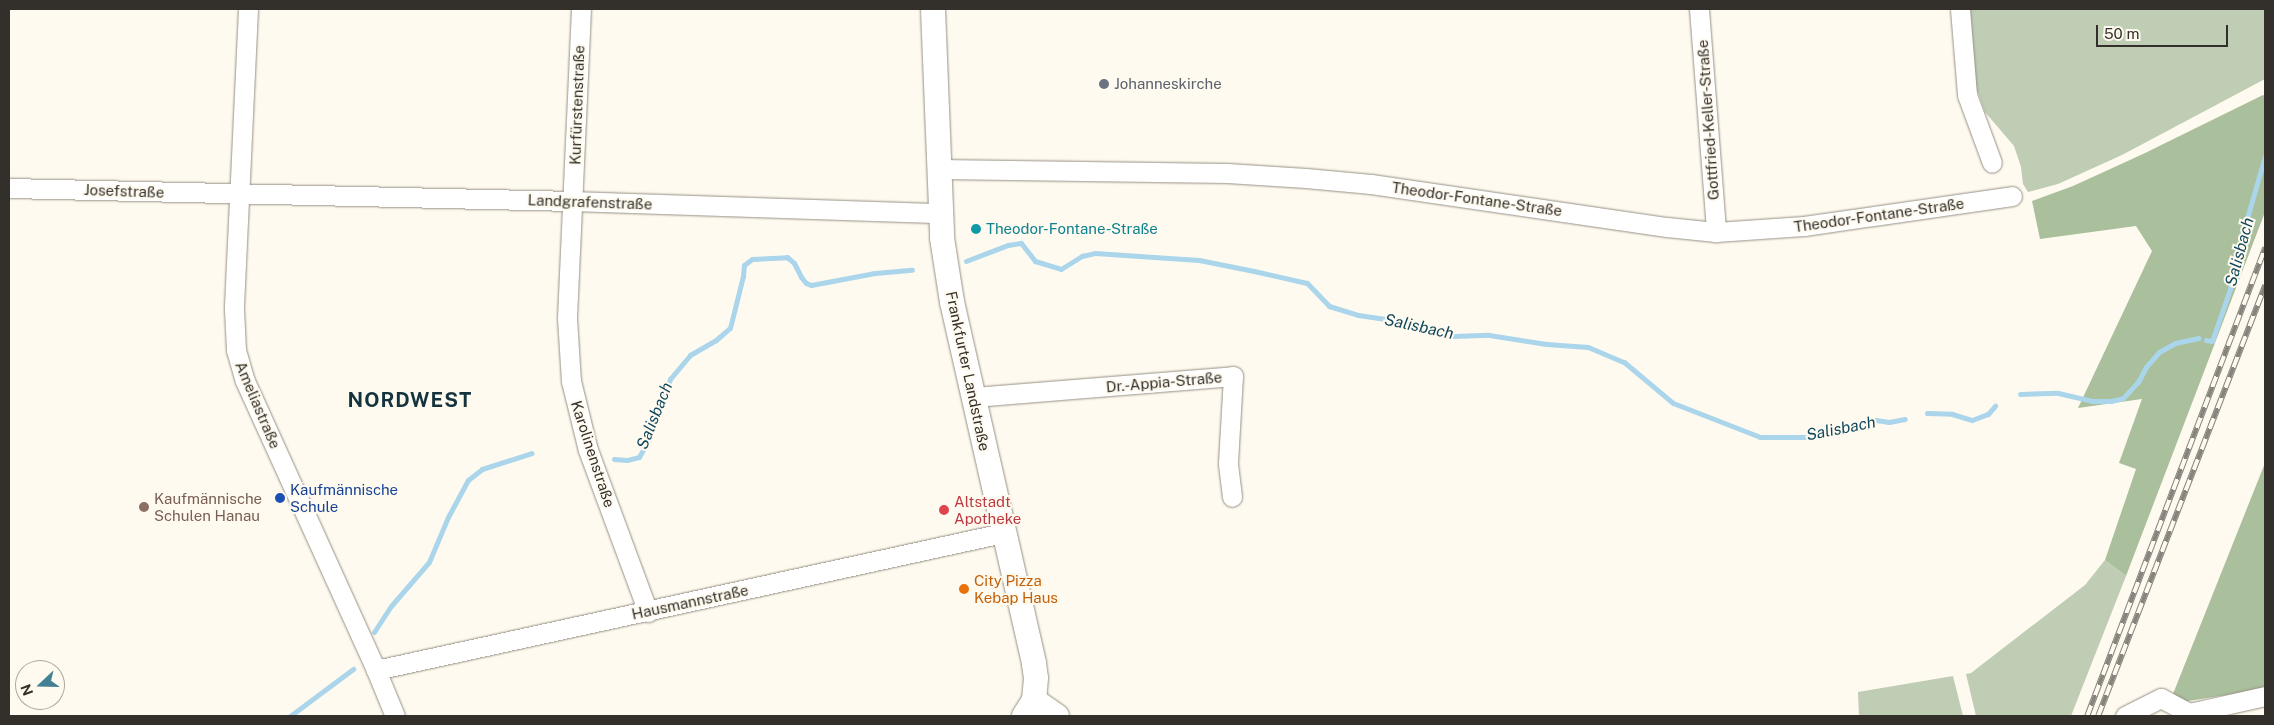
<!DOCTYPE html>
<html>
<head>
<meta charset="utf-8">
<style>
	body { margin:0 }
	#map { position:relative; width:2274px; height:725px; overflow:hidden; background:#fffaef; font-family:"Public Sans",sans-serif }
	div>[style] { position:absolute }
	.green>* { inset:0; background:#becdb4 }
	.forest>* { inset:0; background:#aabf9b }
	.stream>* { height:5px; margin:-2.5px; padding:0 2.5px; transform-origin:2.5px; border-radius:2.5px; background:#aad5eb }
	.roads { filter:drop-shadow(0 0 1px #969085) drop-shadow(0 0 1px #969085) }
	.minor>* { height:19px; margin:-9.5px; padding:0 9.5px; transform-origin:9.5px; border-radius:9.5px; background:#fff }
	.major>* { height:24px; margin:-12px; padding:0 12px; transform-origin:12px; border-radius:12px; background:#fff }
	.rail>* { height:5.5px; margin-top:-2.75px; transform-origin:0; background:repeating-linear-gradient(90deg,#fffaef 0 11px,#87837d 0 22px); box-sizing:border-box; border-block:1px solid #87837d }
	.dots>* { width:14px; height:14px; translate:-50% -50%; box-sizing:border-box; border:2px solid #fffaef; border-radius:50% }
	span { translate:-50% -50%; white-space:nowrap; text-align:center; line-height:1.15; -webkit-text-stroke:4px #fffaef; paint-order:stroke }
	.worship-label { font-size:15px; color:#5b616d }
	.left { translate:0 -50%; text-align:left }
	.street-label { font-size:15px; color:#33302c }
	.culture-label { font-size:15px; color:#0d838f }
	.transit-label { font-size:15px; color:#164399 }
	.education-label { font-size:15px; color:#785e54 }
	.health-label { font-size:15px; color:#be3a42 }
	.food-label { font-size:15px; color:#c56008 }
	.water-label { font-size:16px; color:#0f485e; font-style:italic }
	.district-label { font-size:20px; color:#15333d; font-weight:700; letter-spacing:1px }
	.frame { position:absolute; inset:0; border:10px solid #33302c; pointer-events:none }
	.north { position:absolute; left:15px; top:660px; width:50px; height:50px; box-sizing:border-box; background:#fffaef; border:1px solid #ada9a1; border-radius:50%; rotate:249deg; font-size:14px; font-weight:700; line-height:20px; text-align:center; color:#33302c }
	.north::after { content:''; display:block; margin:auto; width:18px; height:22px; background:#428095; clip-path:polygon(50% 0,100% 100%,50% 72%,0 100%) }
	.scale { position:absolute; left:2096px; top:25px; width:132px; height:22px; box-sizing:border-box; border:2px solid #33302c; border-top:0; padding-left:6px; font-size:15px; line-height:18px; white-space:nowrap; color:#33302c; -webkit-text-stroke:4px #fffaef; paint-order:stroke }
</style>
</head>
<body>
<div id="map">
	<div class="green">
		<div style="clip-path:polygon(1970px 9px,2265px 9px,2265px 79px,2122px 155px,2058px 184px,2028px 192px,2023px 184px,2021px 167px,2014px 146px,1985px 112px,1976px 87px)"></div>
		<div style="clip-path:polygon(2105px 560px,2126px 576px,2071px 716px,1976px 716px,1966px 674px,1971px 673px,2085px 585px)"></div>
		<div style="clip-path:polygon(1953px 676px,1963px 716px,1859px 716px,1858px 692px)"></div>
	</div>
	<div class="forest">
		<div style="clip-path:polygon(2263px 95px,2265px 96px,2265px 212px,2126px 576px,2105px 560px,2136px 469px,2119px 463px,2142px 399px,2078px 408px,2152px 251px,2136px 226px,2040px 239px,2032px 201px,2073px 186px,2143px 154px)"></div>
		<div style="clip-path:polygon(2265px 463px,2265px 689px,2169px 704px)"></div>
	</div>
	<div class="stream">
		<div style="left:966px;top:261px;width:45px;rotate:-20.9deg"></div>
		<div style="left:1008px;top:245px;width:13px;rotate:-9deg"></div>
		<div style="left:1021px;top:243px;width:23px;rotate:52deg"></div>
		<div style="left:1035px;top:261px;width:27px;rotate:17deg"></div>
		<div style="left:1061px;top:269px;width:25px;rotate:-32deg"></div>
		<div style="left:1082px;top:256px;width:13px;rotate:-13deg"></div>
		<div style="left:1095px;top:253px;width:104px;rotate:3.9deg"></div>
		<div style="left:1199px;top:260px;width:56px;rotate:11.3deg"></div>
		<div style="left:1254px;top:271px;width:54px;rotate:12.8deg"></div>
		<div style="left:1307px;top:283px;width:32px;rotate:46deg"></div>
		<div style="left:1329px;top:306px;width:30px;rotate:17deg"></div>
		<div style="left:1358px;top:315px;width:49px;rotate:8.1deg"></div>
		<div style="left:1407px;top:322px;width:48px;rotate:16.9deg"></div>
		<div style="left:1453px;top:336px;width:36px;rotate:-2deg"></div>
		<div style="left:1489px;top:335px;width:58px;rotate:9deg"></div>
		<div style="left:1546px;top:344px;width:42px;rotate:4.1deg"></div>
		<div style="left:1588px;top:347px;width:39px;rotate:23deg"></div>
		<div style="left:1624px;top:362px;width:64px;rotate:39.9deg"></div>
		<div style="left:1673px;top:403px;width:93px;rotate:21.3deg"></div>
		<div style="left:1760px;top:437px;width:52px"></div>
		<div style="left:1812px;top:437px;width:42px;rotate:-12.4deg"></div>
		<div style="left:1853px;top:428px;width:24px;rotate:-19deg"></div>
		<div style="left:1876px;top:420px;width:13px;rotate:9deg"></div>
		<div style="left:1889px;top:422px;width:16px;rotate:-11deg"></div>
		<div style="left:2206px;top:340px;width:6px;rotate:9deg"></div>
		<div style="left:2212px;top:341px;width:55px;rotate:-70.9deg"></div>
		<div style="left:2230px;top:289px;width:58px;rotate:-77.2deg"></div>
		<div style="left:2243px;top:232px;width:79px;rotate:-73.9deg"></div>
		<div style="left:2020px;top:394px;width:38px;rotate:-2deg"></div>
		<div style="left:2058px;top:393px;width:35px;rotate:13deg"></div>
		<div style="left:2092px;top:401px;width:19px"></div>
		<div style="left:2111px;top:401px;width:12px;rotate:-14deg"></div>
		<div style="left:2123px;top:398px;width:22px;rotate:-47deg"></div>
		<div style="left:2138px;top:382px;width:17px;rotate:-62deg"></div>
		<div style="left:2146px;top:367px;width:20px;rotate:-49deg"></div>
		<div style="left:2159px;top:352px;width:18px;rotate:-29deg"></div>
		<div style="left:2175px;top:343px;width:24px;rotate:-12deg"></div>
		<div style="left:1927px;top:413px;width:25px;rotate:2deg"></div>
		<div style="left:1952px;top:414px;width:21px;rotate:17deg"></div>
		<div style="left:1972px;top:420px;width:17px;rotate:-21deg"></div>
		<div style="left:1988px;top:414px;width:11px;rotate:-49deg"></div>
		<div style="left:614px;top:459px;width:13px;rotate:4deg"></div>
		<div style="left:627px;top:460px;width:12px;rotate:-14deg"></div>
		<div style="left:639px;top:457px;width:21px;rotate:-61deg"></div>
		<div style="left:649px;top:439px;width:64px;rotate:-70.7deg"></div>
		<div style="left:670px;top:379px;width:31px;rotate:-50deg"></div>
		<div style="left:690px;top:355px;width:30px;rotate:-30deg"></div>
		<div style="left:716px;top:340px;width:18px;rotate:-41deg"></div>
		<div style="left:730px;top:328px;width:54px;rotate:-76deg"></div>
		<div style="left:743px;top:276px;width:11px;rotate:-85deg"></div>
		<div style="left:744px;top:265px;width:10px;rotate:-37deg"></div>
		<div style="left:752px;top:259px;width:35px;rotate:-3deg"></div>
		<div style="left:787px;top:257px;width:9px;rotate:41deg"></div>
		<div style="left:794px;top:263px;width:16px;rotate:63deg"></div>
		<div style="left:801px;top:277px;width:8px;rotate:50deg"></div>
		<div style="left:806px;top:283px;width:5px;rotate:22deg"></div>
		<div style="left:811px;top:285px;width:65px;rotate:-10.6deg"></div>
		<div style="left:875px;top:273px;width:37px;rotate:-5deg"></div>
		<div style="left:374px;top:632px;width:31px;rotate:-57deg"></div>
		<div style="left:391px;top:606px;width:58px;rotate:-49.2deg"></div>
		<div style="left:429px;top:562px;width:49px;rotate:-67.1deg"></div>
		<div style="left:448px;top:517px;width:42px;rotate:-61.6deg"></div>
		<div style="left:468px;top:480px;width:18px;rotate:-38deg"></div>
		<div style="left:482px;top:469px;width:52px;rotate:-17.7deg"></div>
		<div style="left:290px;top:716px;width:79px;rotate:-36.7deg"></div>
	</div>
	<div class="roads">
		<div class="minor">
			<div style="left:248px;top:9px;width:300px;rotate:92.7deg"></div>
			<div style="left:234px;top:309px;width:41px;rotate:87.2deg"></div>
			<div style="left:236px;top:350px;width:32px;rotate:74deg"></div>
			<div style="left:245px;top:381px;width:317px;rotate:65.6deg"></div>
			<div style="left:376px;top:670px;width:50px;rotate:67.6deg"></div>
			<div style="left:581px;top:9px;width:309px;rotate:92.6deg"></div>
			<div style="left:567px;top:318px;width:63px;rotate:86.4deg"></div>
			<div style="left:571px;top:381px;width:71px;rotate:76.2deg"></div>
			<div style="left:588px;top:450px;width:173px;rotate:69.7deg"></div>
			<div style="left:1699px;top:9px;width:224px;rotate:85.6deg"></div>
			<div style="left:1960px;top:9px;width:86px;rotate:85.3deg"></div>
			<div style="left:1967px;top:95px;width:72px;rotate:69.8deg"></div>
			<div style="left:939px;top:169px;width:288px;rotate:0.8deg"></div>
			<div style="left:1227px;top:173px;width:79px;rotate:3.6deg"></div>
			<div style="left:1306px;top:178px;width:65px;rotate:5.3deg"></div>
			<div style="left:1371px;top:184px;width:299px;rotate:8.3deg"></div>
			<div style="left:1667px;top:227px;width:49px;rotate:5.8deg"></div>
			<div style="left:1716px;top:232px;width:88px;rotate:-3.9deg"></div>
			<div style="left:1804px;top:226px;width:210px;rotate:-8.2deg"></div>
			<div style="left:9px;top:188px;width:564px;rotate:1.32deg"></div>
			<div style="left:573px;top:201px;width:367px;rotate:1.9deg"></div>
			<div style="left:974px;top:397px;width:260px;rotate:-4.6deg"></div>
			<div style="left:1233px;top:376px;width:88px;rotate:93.3deg"></div>
			<div style="left:1228px;top:464px;width:33px;rotate:83deg"></div>
			<div style="left:376px;top:670px;width:642px;rotate:-12.33deg"></div>
			<div style="left:2125px;top:716px;width:40px;rotate:-26.6deg"></div>
			<div style="left:2161px;top:698px;width:32px;rotate:28deg"></div>
			<div style="left:2189px;top:713px;width:78px;rotate:-12.6deg"></div>
		</div>
		<div class="major">
			<div style="left:933px;top:9px;width:229px;rotate:87.7deg"></div>
			<div style="left:942px;top:238px;width:65px;rotate:81.1deg"></div>
			<div style="left:952px;top:302px;width:371px;rotate:77.2deg"></div>
			<div style="left:1034px;top:664px;width:14px;rotate:82deg"></div>
			<div style="left:1036px;top:678px;width:22px;rotate:95deg"></div>
			<div style="left:1034px;top:700px;width:19px;rotate:122deg"></div>
			<div style="left:1034px;top:700px;width:28px;rotate:35deg"></div>
		</div>
	</div>
	<div class="rail">
		<div style="left:2087px;top:716px;width:501px;rotate:-69.18deg"></div>
		<div style="left:2098px;top:716px;width:462px;rotate:-68.8deg"></div>
	</div>
	<div class="dots">
		<div style="left:1104px;top:84px;background:#6b7280"></div>
		<div style="left:976px;top:229px;background:#0f9aa8"></div>
		<div style="left:280px;top:498px;background:#1a4fb4"></div>
		<div style="left:144px;top:507px;background:#8d6e63"></div>
		<div style="left:944px;top:510px;background:#e0444e"></div>
		<div style="left:964px;top:589px;background:#e8710a"></div>
	</div>
	<div class="worship-label">
		<span class="left" style="left:1114px;top:84px">Johanneskirche</span>
	</div>
	<div class="street-label">
		<span style="left:577px;top:105px;rotate:-88deg">Kurfürstenstraße</span>
		<span style="left:1708px;top:120px;rotate:-94deg">Gottfried-Keller-Straße</span>
		<span style="left:124px;top:191px;rotate:2deg">Josefstraße</span>
		<span style="left:1477px;top:199px;rotate:8deg">Theodor-Fontane-Straße</span>
		<span style="left:590px;top:202px;rotate:2deg">Landgrafenstraße</span>
		<span style="left:1879px;top:215px;rotate:-8deg">Theodor-Fontane-Straße</span>
		<span style="left:968px;top:371px;rotate:78deg">Frankfurter Landstraße</span>
		<span style="left:1164px;top:382px;rotate:-5deg">Dr.-Appia-Straße</span>
		<span style="left:258px;top:405px;rotate:67deg">Ameliastraße</span>
		<span style="left:593px;top:454px;rotate:72deg">Karolinenstraße</span>
		<span style="left:690px;top:602px;rotate:-12deg">Hausmannstraße</span>
	</div>
	<div class="culture-label">
		<span class="left" style="left:986px;top:229px">Theodor-Fontane-Straße</span>
	</div>
	<div class="transit-label">
		<span class="left" style="left:290px;top:498px">Kaufmännische<br>Schule</span>
	</div>
	<div class="education-label">
		<span class="left" style="left:154px;top:507px">Kaufmännische<br>Schulen Hanau</span>
	</div>
	<div class="health-label">
		<span class="left" style="left:954px;top:510px">Altstadt<br>Apotheke</span>
	</div>
	<div class="food-label">
		<span class="left" style="left:974px;top:589px">City Pizza<br>Kebap Haus</span>
	</div>
	<div class="water-label">
		<span style="left:2240px;top:252px;rotate:-75deg">Salisbach</span>
		<span style="left:1419px;top:327px;rotate:12deg">Salisbach</span>
		<span style="left:655px;top:416px;rotate:-68deg">Salisbach</span>
		<span style="left:1841px;top:429px;rotate:-11deg">Salisbach</span>
	</div>
	<div class="district-label">
		<span style="left:410px;top:400px">NORDWEST</span>
	</div>
	<div class="frame"></div>
	<div class="north">N</div>
	<div class="scale">50 m</div>
</div>
</body>
</html>
